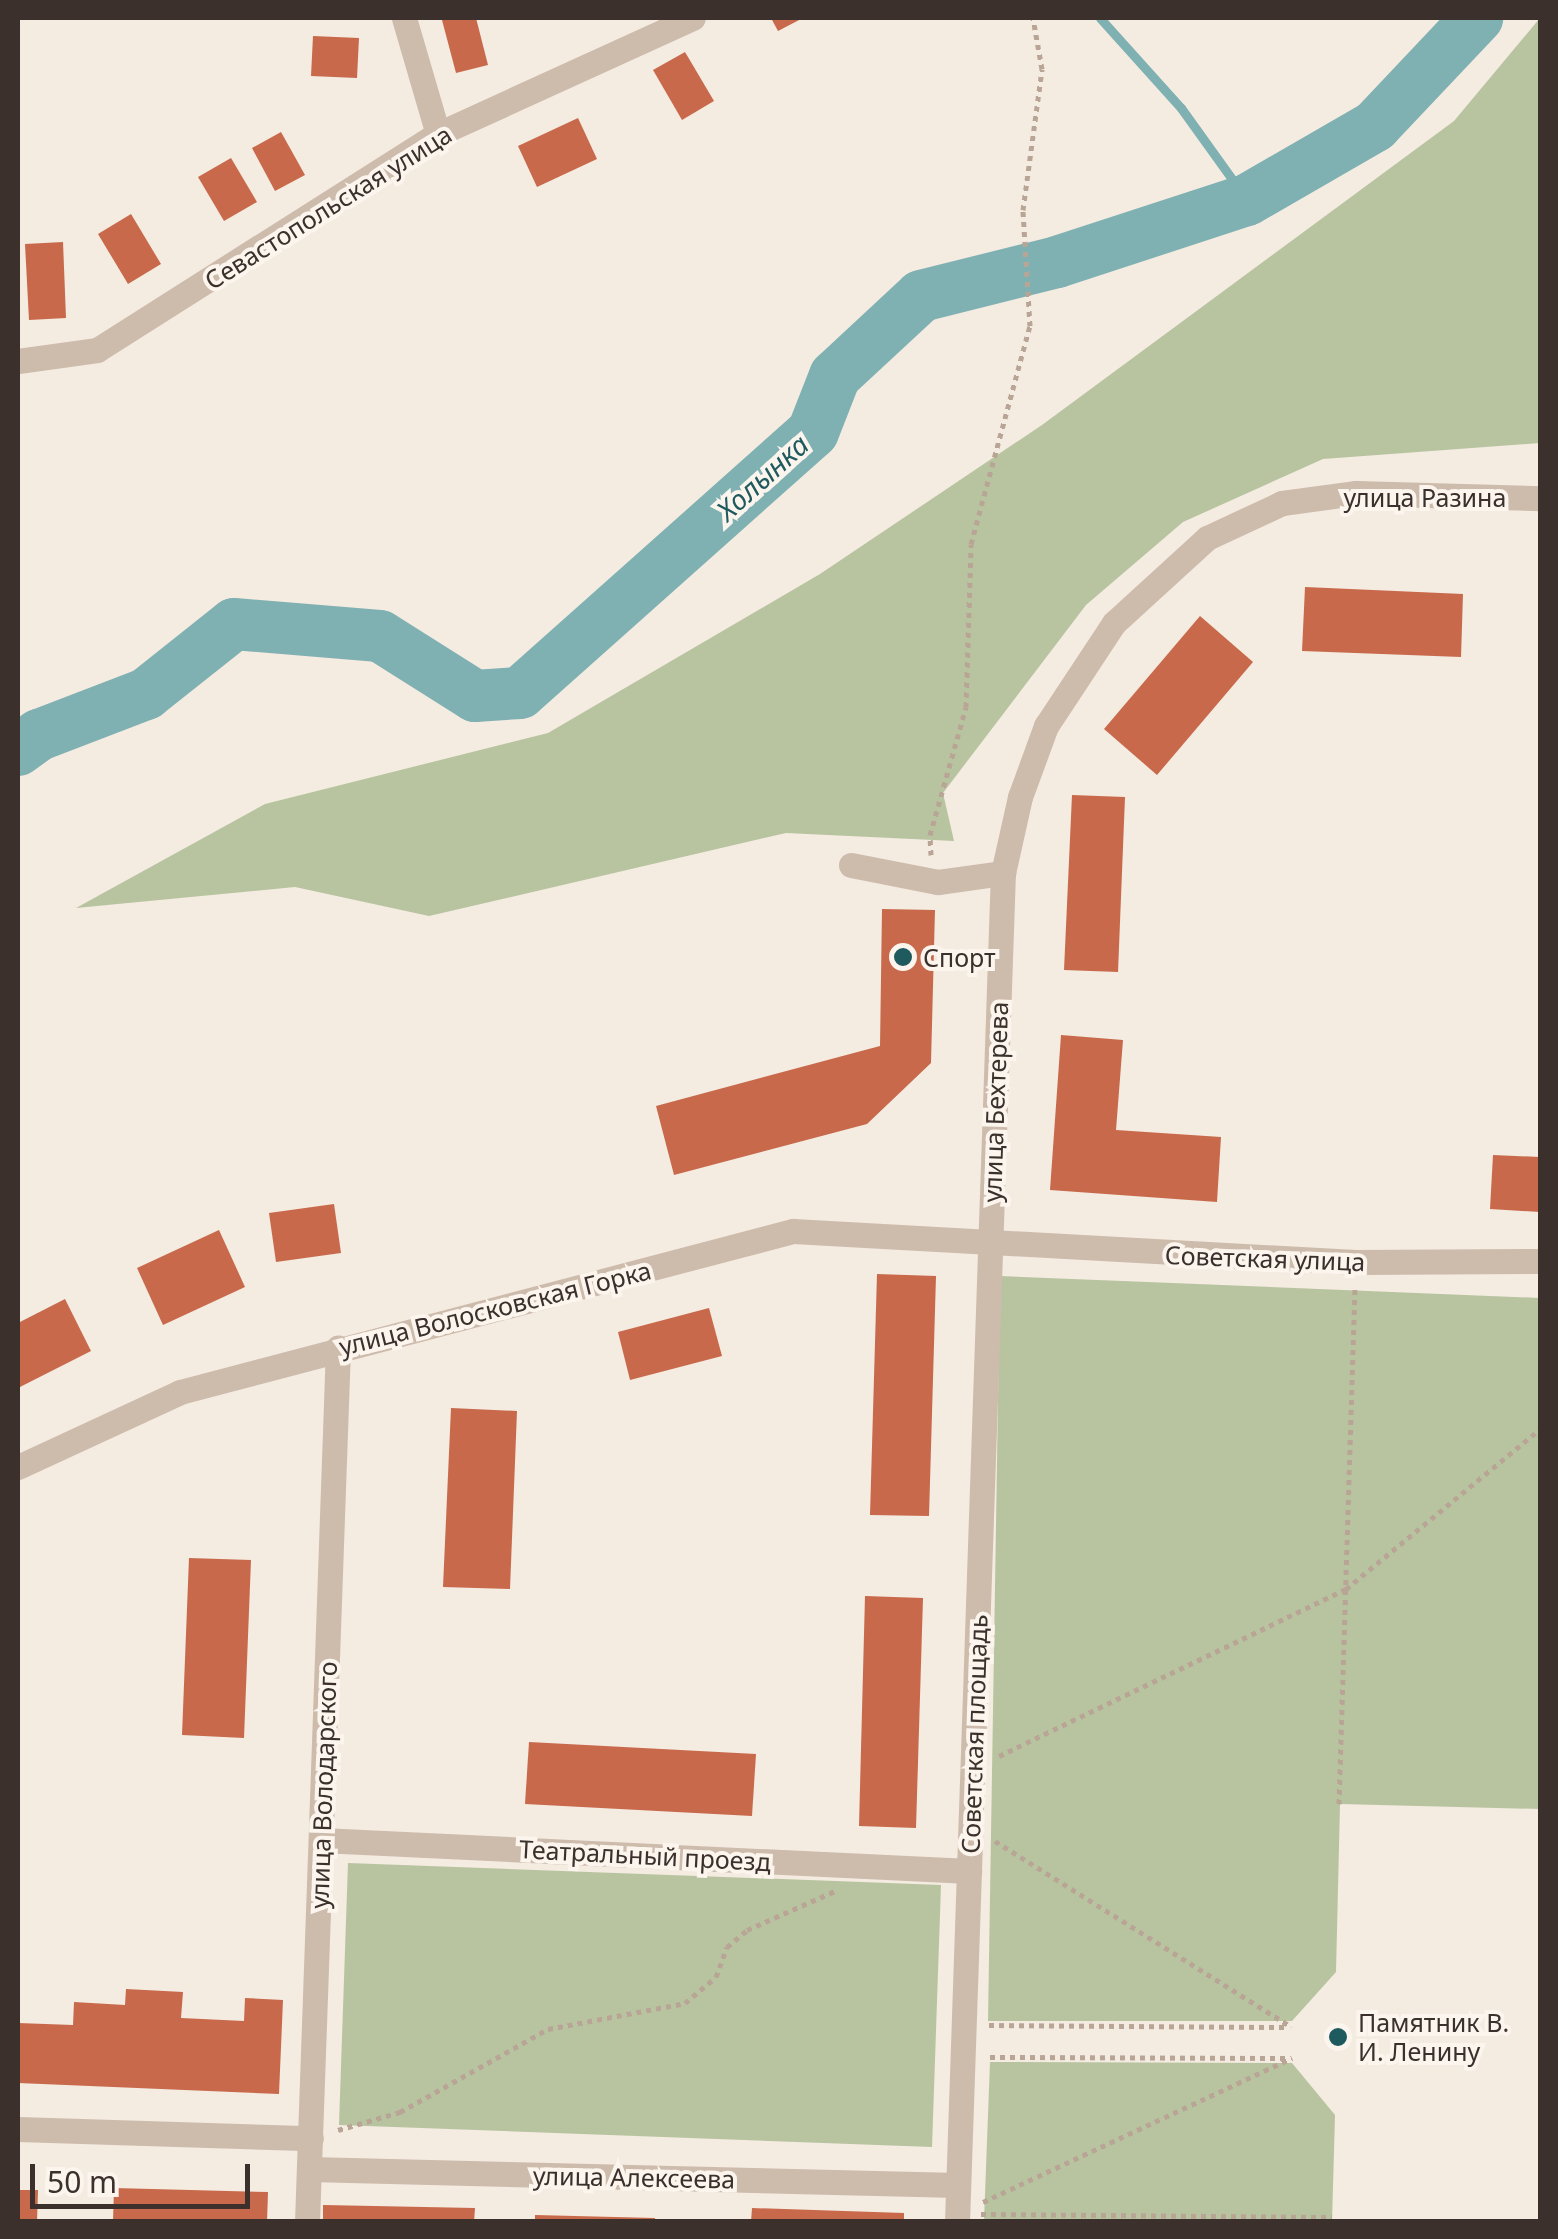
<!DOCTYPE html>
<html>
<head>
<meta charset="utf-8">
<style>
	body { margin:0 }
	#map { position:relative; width:1558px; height:2239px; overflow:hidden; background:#f4ebe1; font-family:"Noto Sans",sans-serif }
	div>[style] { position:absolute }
	.green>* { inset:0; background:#b8c4a0 }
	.stream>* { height:9px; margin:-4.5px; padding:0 4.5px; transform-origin:4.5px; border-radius:4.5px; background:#7fb0b2 }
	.river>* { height:52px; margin:-26px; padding:0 26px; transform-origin:26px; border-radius:26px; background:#7fb0b2 }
	.building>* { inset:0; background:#c8694b }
	.path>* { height:5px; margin-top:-2.5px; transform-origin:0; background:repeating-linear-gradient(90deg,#b9a596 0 5px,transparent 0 10px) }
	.minor>* { height:25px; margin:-12.5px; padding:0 12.5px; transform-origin:12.5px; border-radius:12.5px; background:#cdbbac }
	.dots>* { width:28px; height:28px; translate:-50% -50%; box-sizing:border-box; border:5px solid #fbf5ee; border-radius:50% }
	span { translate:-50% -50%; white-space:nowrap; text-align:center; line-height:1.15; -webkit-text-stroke:8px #fbf5ee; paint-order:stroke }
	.street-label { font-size:25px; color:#3b302b }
	.poi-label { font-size:25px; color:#3b302b }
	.left { translate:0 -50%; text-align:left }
	.water-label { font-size:28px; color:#1f5a5e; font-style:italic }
	.frame { position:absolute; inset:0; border:20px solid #3b302b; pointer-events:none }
	.scale { position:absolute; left:30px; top:2164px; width:220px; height:45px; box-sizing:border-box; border:5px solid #3b302b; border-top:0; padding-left:12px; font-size:30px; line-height:35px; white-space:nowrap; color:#3b302b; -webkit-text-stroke:8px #fbf5ee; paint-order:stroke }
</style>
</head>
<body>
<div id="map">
	<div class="green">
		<div style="clip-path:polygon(1540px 18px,1540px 443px,1323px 459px,1183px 522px,1086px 605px,943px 793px,954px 841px,786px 833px,429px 916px,295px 887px,76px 908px,265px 804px,548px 733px,820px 574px,1042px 425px,1454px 121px)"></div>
		<div style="clip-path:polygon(1000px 1276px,1540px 1298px,1540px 1809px,1340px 1804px,1336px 1972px,1292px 2021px,988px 2021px)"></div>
		<div style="clip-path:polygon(348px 1863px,941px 1885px,932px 2147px,339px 2125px)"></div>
		<div style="clip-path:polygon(990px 2062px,1292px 2063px,1335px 2115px,1332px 2221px,984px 2221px)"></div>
	</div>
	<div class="stream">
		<div style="left:1100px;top:18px;width:121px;rotate:48deg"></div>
		<div style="left:1181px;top:108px;width:113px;rotate:54.3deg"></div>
	</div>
	<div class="river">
		<div style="left:18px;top:750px;width:26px;rotate:-36deg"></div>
		<div style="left:39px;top:735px;width:115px;rotate:-21deg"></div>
		<div style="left:146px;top:694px;width:112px;rotate:-38.5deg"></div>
		<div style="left:234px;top:624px;width:146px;rotate:4.7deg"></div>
		<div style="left:380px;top:636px;width:112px;rotate:32.3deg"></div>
		<div style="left:475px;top:696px;width:45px;rotate:-3.8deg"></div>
		<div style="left:520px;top:693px;width:392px;rotate:-41.7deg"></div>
		<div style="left:813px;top:432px;width:60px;rotate:-68.6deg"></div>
		<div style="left:835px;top:376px;width:117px;rotate:-42.9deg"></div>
		<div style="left:921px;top:296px;width:140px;rotate:-14deg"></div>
		<div style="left:1057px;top:262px;width:200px;rotate:-18.1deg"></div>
		<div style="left:1247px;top:200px;width:148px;rotate:-30deg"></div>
		<div style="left:1375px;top:126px;width:149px;rotate:-46.6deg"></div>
	</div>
	<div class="building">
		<div style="clip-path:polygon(451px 18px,476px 18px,488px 65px,456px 73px,442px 20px)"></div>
		<div style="clip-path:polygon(771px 18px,803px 18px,778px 31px)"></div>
		<div style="clip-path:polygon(313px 36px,359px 38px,357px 78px,311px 76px)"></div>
		<div style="clip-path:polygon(685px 52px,714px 101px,682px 120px,653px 70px)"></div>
		<div style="clip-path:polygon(578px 118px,597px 159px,537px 187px,518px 146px)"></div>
		<div style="clip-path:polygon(281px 132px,305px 175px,275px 191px,252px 148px)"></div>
		<div style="clip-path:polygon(231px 158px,257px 202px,224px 221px,198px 177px)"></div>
		<div style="clip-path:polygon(131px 214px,161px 264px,128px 284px,98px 234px)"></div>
		<div style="clip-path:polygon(63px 242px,66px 318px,29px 320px,25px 244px)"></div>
		<div style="clip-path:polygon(1305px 587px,1463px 594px,1461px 657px,1302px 651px)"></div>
		<div style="clip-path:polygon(1200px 616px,1253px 662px,1157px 775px,1104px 729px)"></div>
		<div style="clip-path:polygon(1072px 795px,1125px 797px,1118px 972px,1064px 970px)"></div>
		<div style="clip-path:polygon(882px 909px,935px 910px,931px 1063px,867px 1124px,674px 1175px,656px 1106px,880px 1046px)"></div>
		<div style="clip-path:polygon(1061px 1035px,1123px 1040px,1116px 1130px,1221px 1137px,1217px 1202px,1050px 1190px)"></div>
		<div style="clip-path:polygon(1493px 1155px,1540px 1157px,1540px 1212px,1490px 1209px)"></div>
		<div style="clip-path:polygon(334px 1204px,341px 1253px,276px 1262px,269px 1213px)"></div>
		<div style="clip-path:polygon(219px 1230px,245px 1287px,163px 1325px,137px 1268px)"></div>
		<div style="clip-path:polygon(877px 1274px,936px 1276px,929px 1516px,870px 1515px)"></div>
		<div style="clip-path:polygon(65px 1299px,91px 1351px,18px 1388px,18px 1323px)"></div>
		<div style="clip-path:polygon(709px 1308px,722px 1356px,630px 1380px,618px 1332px)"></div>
		<div style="clip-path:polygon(451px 1408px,517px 1411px,510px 1589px,443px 1587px)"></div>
		<div style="clip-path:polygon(189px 1558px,251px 1560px,244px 1738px,182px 1735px)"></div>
		<div style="clip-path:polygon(865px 1596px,923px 1598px,916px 1828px,859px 1826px)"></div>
		<div style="clip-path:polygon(529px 1742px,756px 1754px,752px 1816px,525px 1804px)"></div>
		<div style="clip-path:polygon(126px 1989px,183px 1992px,181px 2018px,244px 2021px,245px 1998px,283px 2000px,279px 2094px,18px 2083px,18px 2023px,73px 2025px,74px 2002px,125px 2005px)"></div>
		<div style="clip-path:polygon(114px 2188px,268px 2192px,267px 2222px,113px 2222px)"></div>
		<div style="clip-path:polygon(18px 2190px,38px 2190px,37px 2222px,18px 2222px)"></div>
		<div style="clip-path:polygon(323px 2205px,475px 2208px,474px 2222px,323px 2222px)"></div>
		<div style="clip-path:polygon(752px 2208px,904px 2213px,904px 2222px,751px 2222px)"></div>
		<div style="clip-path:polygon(535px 2215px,655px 2218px,655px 2222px,535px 2222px)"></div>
	</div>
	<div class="path">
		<div style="left:931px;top:855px;width:20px;rotate:-93deg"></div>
		<div style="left:930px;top:835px;width:133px;rotate:-74.3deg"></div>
		<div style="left:966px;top:707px;width:163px;rotate:-88.2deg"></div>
		<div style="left:971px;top:544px;width:226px;rotate:-74.9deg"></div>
		<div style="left:1030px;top:326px;width:116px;rotate:-93.5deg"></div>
		<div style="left:1023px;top:210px;width:142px;rotate:-82.3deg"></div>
		<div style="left:1042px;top:69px;width:52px;rotate:-100deg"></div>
		<div style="left:999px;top:1756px;width:385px;rotate:-25.7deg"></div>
		<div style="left:1346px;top:1589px;width:251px;rotate:-39.5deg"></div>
		<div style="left:1339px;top:1804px;width:517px;rotate:-88.23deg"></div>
		<div style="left:995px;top:1841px;width:350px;rotate:32.1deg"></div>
		<div style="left:989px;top:2025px;width:299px;rotate:0.4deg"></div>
		<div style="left:990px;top:2057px;width:299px;rotate:0.2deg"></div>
		<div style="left:338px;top:2130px;width:65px;rotate:-16.2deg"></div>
		<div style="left:400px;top:2112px;width:170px;rotate:-29.3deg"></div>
		<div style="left:548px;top:2029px;width:139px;rotate:-10.7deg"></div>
		<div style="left:685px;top:2003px;width:40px;rotate:-40deg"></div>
		<div style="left:716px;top:1977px;width:32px;rotate:-70deg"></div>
		<div style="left:727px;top:1947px;width:26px;rotate:-40deg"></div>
		<div style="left:747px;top:1930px;width:96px;rotate:-23.9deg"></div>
		<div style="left:983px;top:2202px;width:341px;rotate:-25deg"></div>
		<div style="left:981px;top:2214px;width:351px;rotate:0.5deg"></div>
	</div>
	<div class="minor">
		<div style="left:404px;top:18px;width:121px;rotate:73.7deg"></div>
		<div style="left:18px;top:361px;width:80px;rotate:-7.9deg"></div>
		<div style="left:97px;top:350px;width:404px;rotate:-32.4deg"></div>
		<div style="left:438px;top:134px;width:280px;rotate:-24.5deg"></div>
		<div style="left:851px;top:865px;width:89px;rotate:11.1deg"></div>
		<div style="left:938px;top:882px;width:66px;rotate:-7.9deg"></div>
		<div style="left:18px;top:1467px;width:179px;rotate:-24.8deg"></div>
		<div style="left:180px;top:1392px;width:634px;rotate:-14.72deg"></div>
		<div style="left:793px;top:1231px;width:563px;rotate:3.16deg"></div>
		<div style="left:1355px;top:1262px;width:185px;rotate:-0.3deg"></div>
		<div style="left:321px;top:1840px;width:649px;rotate:2.74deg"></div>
		<div style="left:18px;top:2129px;width:293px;rotate:1.8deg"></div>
		<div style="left:309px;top:2169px;width:649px;rotate:1.41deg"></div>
		<div style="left:307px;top:2222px;width:875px;rotate:-87.97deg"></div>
		<div style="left:957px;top:2222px;width:1350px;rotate:-88.05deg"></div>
		<div style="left:1003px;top:873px;width:78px;rotate:-77.4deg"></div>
		<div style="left:1020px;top:797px;width:76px;rotate:-69.9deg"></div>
		<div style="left:1046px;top:726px;width:123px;rotate:-56.6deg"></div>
		<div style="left:1114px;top:623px;width:126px;rotate:-42.4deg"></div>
		<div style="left:1207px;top:538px;width:83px;rotate:-25deg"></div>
		<div style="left:1282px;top:503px;width:75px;rotate:-7.7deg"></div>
		<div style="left:1356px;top:493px;width:184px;rotate:1.6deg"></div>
	</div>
	<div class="dots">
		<div style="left:903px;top:957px;background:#1f5a5e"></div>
		<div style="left:1338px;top:2037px;background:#1f5a5e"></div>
	</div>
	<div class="street-label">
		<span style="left:328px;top:207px;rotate:-32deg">Севастопольская улица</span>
		<span style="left:1425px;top:497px">улица Разина</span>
		<span style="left:995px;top:1102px;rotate:-88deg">улица Бехтерева</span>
		<span style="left:1265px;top:1258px;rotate:2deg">Советская улица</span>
		<span style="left:495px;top:1308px;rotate:-14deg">улица Волосковская Горка</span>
		<span style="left:974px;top:1734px;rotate:-88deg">Советская площадь</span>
		<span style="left:323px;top:1785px;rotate:-88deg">улица Володарского</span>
		<span style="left:645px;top:1855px;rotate:3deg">Театральный проезд</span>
		<span style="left:634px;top:2177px;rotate:1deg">улица Алексеева</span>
	</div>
	<div class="poi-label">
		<span class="left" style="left:923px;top:957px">Спорт</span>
		<span class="left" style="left:1358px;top:2037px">Памятник В.<br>И. Ленину</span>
	</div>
	<div class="water-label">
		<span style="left:762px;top:477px;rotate:-42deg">Холынка</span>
	</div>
	<div class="frame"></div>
	<div class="scale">50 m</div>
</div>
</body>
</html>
